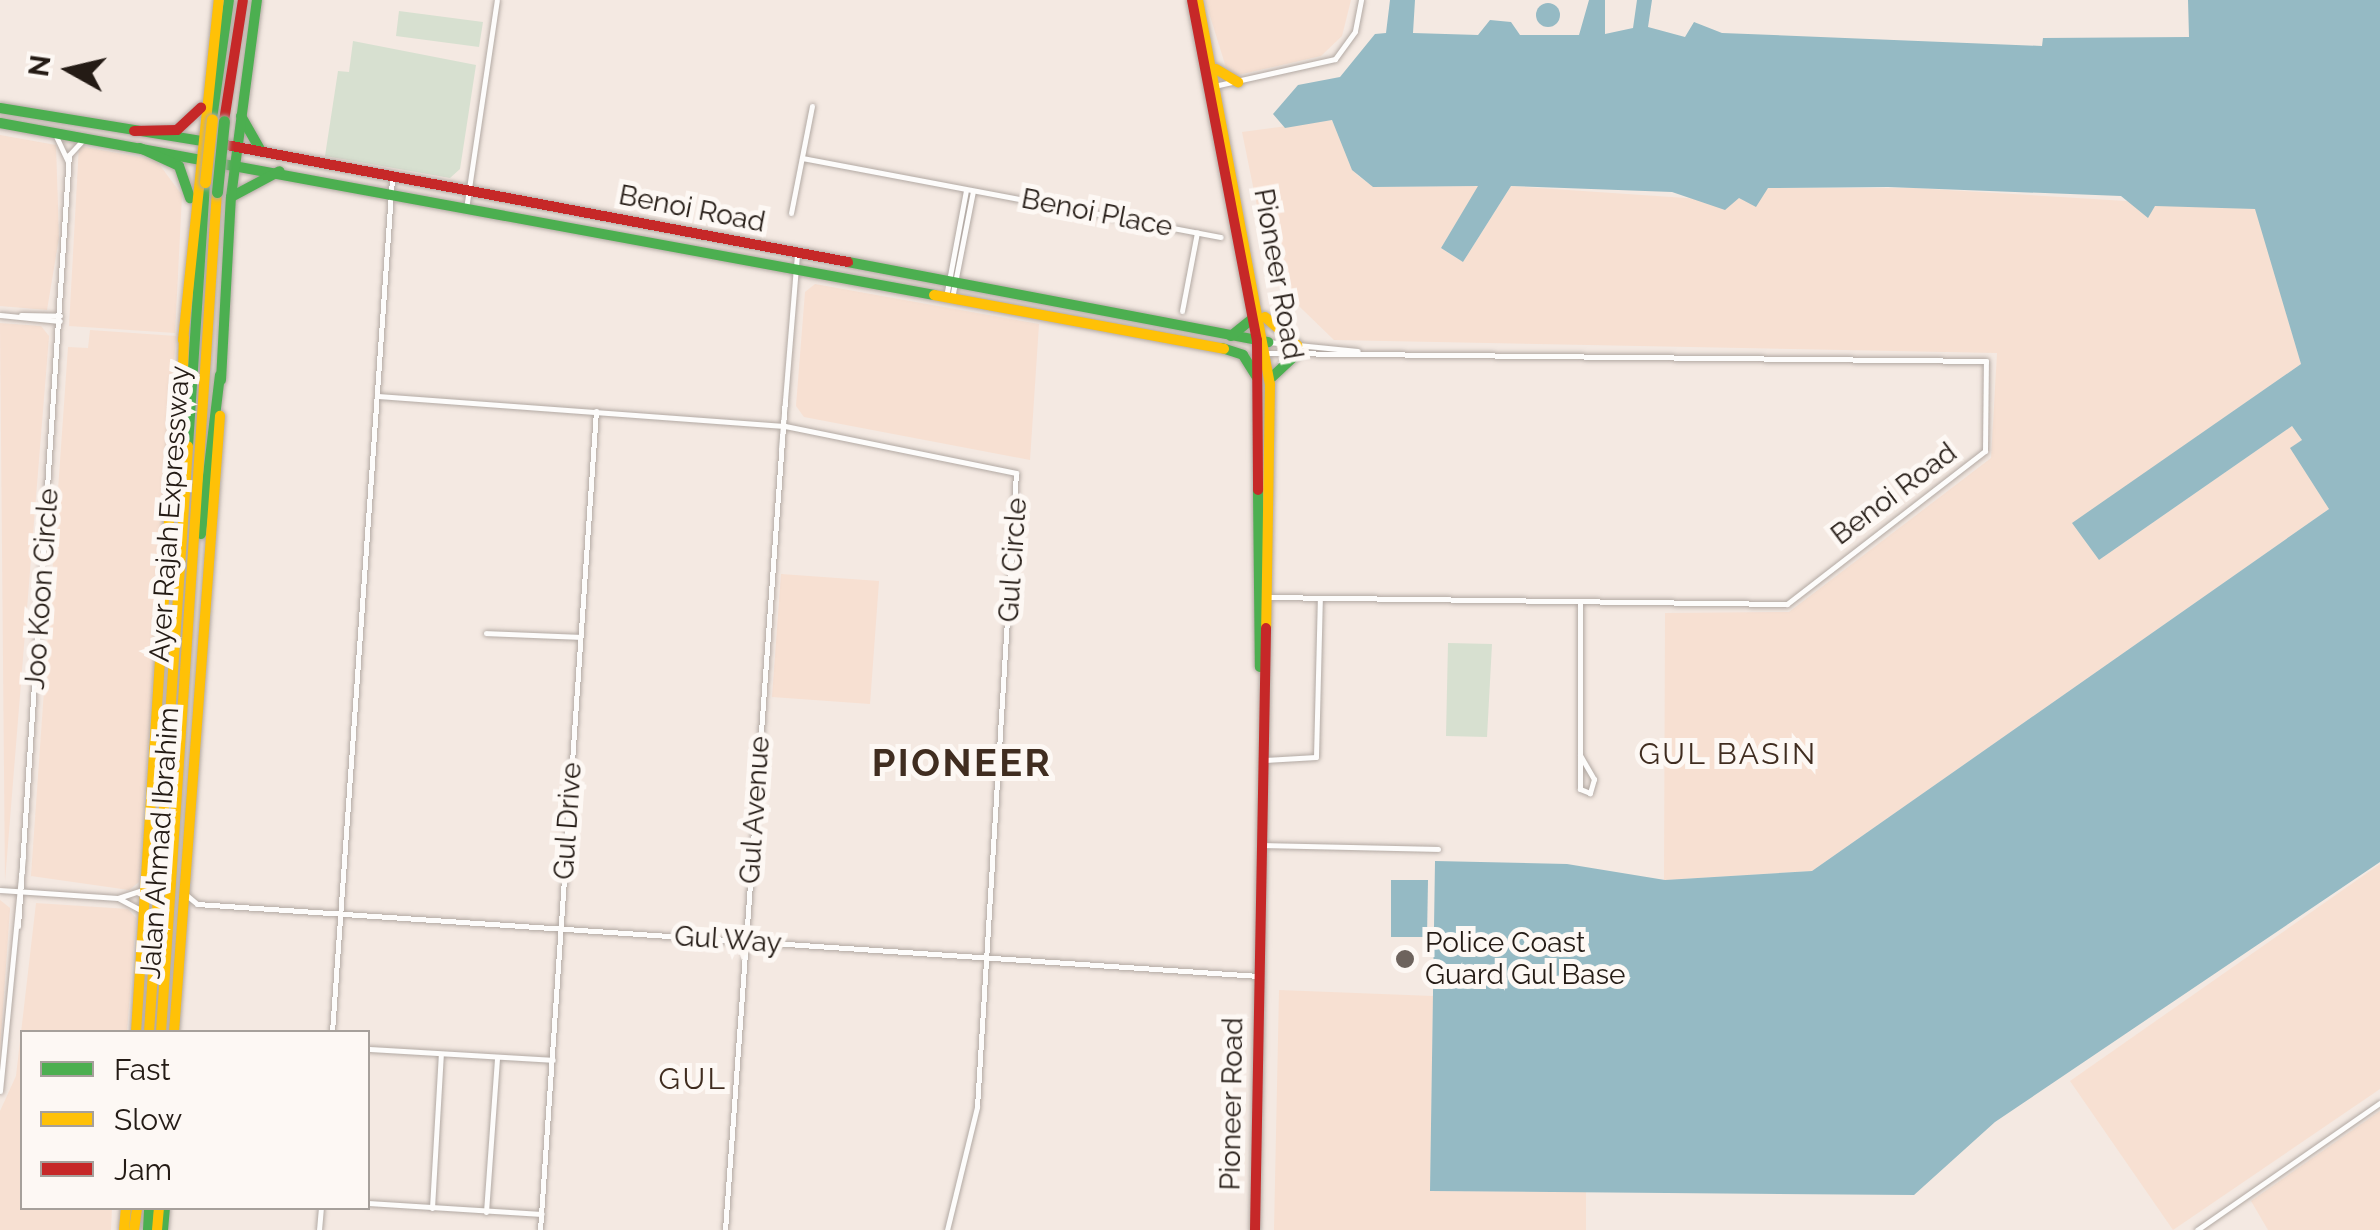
<!DOCTYPE html>
<html>
<head>
<meta charset="utf-8">
<style>
	body { margin:0 }
	#map { position:relative; width:2380px; height:1230px; overflow:hidden; background:#f4e9e2; font-family:Raleway,sans-serif }
	div>[style] { position:absolute }
	.built>* { inset:0; background:#f7e0d2 }
	.green>* { inset:0; background:#d7e0d0 }
	.water>* { inset:0; background:#95bac4 }
	.round { border-radius:50% }
	.roads { filter:drop-shadow(0 0 2px #b2a9a3) drop-shadow(0 0 2px #b2a9a3) }
	.street>* { height:5px; margin:-2.5px; padding:0 2.5px; transform-origin:2.5px; border-radius:2.5px; background:#fdfcfb }
	.fast>* { height:10px; margin:-5px; padding:0 5px; transform-origin:5px; border-radius:5px; background:#4caf50 }
	.slow>* { height:10px; margin:-5px; padding:0 5px; transform-origin:5px; border-radius:5px; background:#ffc107 }
	.jam>* { height:10px; margin:-5px; padding:0 5px; transform-origin:5px; border-radius:5px; background:#c62828 }
	.bridges { filter:drop-shadow(0 0 2px #b2a9a3) drop-shadow(0 0 2px #b2a9a3) }
	.fast-bridge>* { height:11px; margin:-5.5px; padding:0 5.5px; transform-origin:5.5px; border-radius:5.5px; background:#4caf50 }
	.slow-bridge>* { height:11px; margin:-5.5px; padding:0 5.5px; transform-origin:5.5px; border-radius:5.5px; background:#ffc107 }
	.dots>* { width:28px; height:28px; translate:-50% -50%; box-sizing:border-box; border:5px solid #fdf8f4; border-radius:50% }
	span { translate:-50% -50%; white-space:nowrap; text-align:center; line-height:1.15; -webkit-text-stroke:10px #fdf8f4; paint-order:stroke }
	.street-label { font-size:28px; color:#241b15 }
	.poi-label { font-size:28px; color:#241b15 }
	.left { translate:0 -50%; text-align:left }
	.neighbourhood-label { font-size:30px; color:#402d20; letter-spacing:2.5px }
	.district-label { font-size:38px; color:#402d20; font-weight:700; letter-spacing:2.5px }
	.legend { position:absolute; left:20px; top:1030px; width:350px; height:180px; box-sizing:border-box; background:#fdf8f4; border:2px solid #a6a09b; margin:0; padding:12px 18px; list-style:none; font-size:30px; color:#241b15 }
	.legend li { display:flex; align-items:center; gap:20px; height:50px }
	.legend b { width:50px; border:2px solid #a6a09b }
	.north { position:absolute; left:20px; top:20px; width:100px; height:100px; -webkit-text-stroke:8px #fdf8f4; paint-order:stroke; rotate:278deg; font-size:28px; font-weight:700; line-height:40px; text-align:center; color:#241b15 }
	.north::after { content:''; display:block; margin:auto; width:35px; height:45px; background:#241b15; clip-path:polygon(50% 0,100% 100%,50% 72%,0 100%) }
</style>
</head>
<body>
<div id="map">
	<div class="built">
		<div style="clip-path:polygon(1205px 0,1351px 0,1342px 36px,1321px 56px,1229px 77px)"></div>
		<div style="clip-path:polygon(1332px 120px,1357px 175px,1374px 187px,1479px 186px,1441px 248px,1463px 262px,1511px 186px,1730px 201px,1767px 188px,1914px 188px,2256px 209px,2301px 364px,2073px 523px,2099px 560px,2292px 426px,2302px 440px,2291px 448px,2329px 509px,1812px 871px,1664px 880px,1665px 613px,1789px 612px,1991px 458px,1997px 353px,1334px 340px,1272px 280px,1242px 132px)"></div>
		<div style="clip-path:polygon(0 135px,56px 145px,59px 238px,47px 310px,0 306px)"></div>
		<div style="clip-path:polygon(79px 146px,156px 160px,182px 195px,175px 333px,69px 326px)"></div>
		<div style="clip-path:polygon(815px 284px,1039px 324px,1030px 460px,804px 417px,796px 406px,805px 292px)"></div>
		<div style="clip-path:polygon(0 323px,41px 326px,49px 336px,5px 881px)"></div>
		<div style="clip-path:polygon(90px 330px,176px 336px,139px 882px,129px 890px,31px 876px,68px 347px,88px 348px)"></div>
		<div style="clip-path:polygon(781px 574px,879px 581px,870px 704px,772px 697px)"></div>
		<div style="clip-path:polygon(2380px 864px,2380px 1089px,2173px 1230px,2070px 1081px)"></div>
		<div style="clip-path:polygon(0 900px,10px 908px,0 1052px)"></div>
		<div style="clip-path:polygon(36px 903px,128px 909px,136px 918px,127px 1032px,22px 1032px,22px 1208px,112px 1208px,111px 1230px,0 1230px,0 1111px,16px 1076px)"></div>
		<div style="clip-path:polygon(1279px 990px,1433px 996px,1430px 1191px,1586px 1192px,1586px 1230px,1274px 1230px)"></div>
		<div style="clip-path:polygon(2380px 1111px,2380px 1230px,2268px 1230px,2251px 1201px)"></div>
	</div>
	<div class="green">
		<div style="clip-path:polygon(399px 11px,483px 22px,479px 47px,396px 36px)"></div>
		<div style="clip-path:polygon(353px 41px,476px 65px,460px 169px,450px 178px,325px 156px,338px 71px,349px 72px)"></div>
		<div style="clip-path:polygon(1448px 643px,1492px 644px,1487px 737px,1446px 736px)"></div>
	</div>
	<div class="water">
		<div style="clip-path:polygon(1390px 0,1415px 0,1413px 33px,1478px 35px,1490px 20px,1511px 22px,1520px 35px,1579px 35px,1589px 0,1605px 0,1605px 34px,1633px 28px,1637px 0,1652px 0,1648px 27px,1685px 37px,1694px 22px,1722px 33px,2042px 46px,2043px 38px,2189px 37px,2188px 0,2380px 0,2380px 862px,1995px 1122px,1914px 1195px,1430px 1191px,1435px 861px,1567px 864px,1665px 880px,1812px 871px,2329px 509px,2290px 448px,2302px 440px,2292px 426px,2099px 560px,2072px 523px,2301px 364px,2255px 209px,2155px 206px,2148px 218px,2121px 196px,1888px 187px,1768px 188px,1756px 207px,1739px 198px,1725px 210px,1672px 192px,1511px 186px,1463px 262px,1441px 248px,1478px 186px,1373px 187px,1352px 170px,1332px 120px,1285px 128px,1273px 114px,1298px 85px,1340px 77px,1375px 34px,1386px 33px)"></div>
		<div class="round" style="left:1536px;top:3px;width:24px;height:24px"></div>
		<div style="clip-path:polygon(1391px 880px,1428px 880px,1427px 937px,1391px 937px)"></div>
	</div>
	<div class="roads">
		<div class="street">
			<div style="left:1214px;top:86px;width:124px;rotate:-12.6deg"></div>
			<div style="left:1335px;top:59px;width:34px;rotate:-54deg"></div>
			<div style="left:1355px;top:31px;width:32px;rotate:-79deg"></div>
			<div style="left:55px;top:134px;width:29px;rotate:65deg"></div>
			<div style="left:802px;top:158px;width:426px;rotate:10.7deg"></div>
			<div style="left:466px;top:209px;width:211px;rotate:-81.6deg"></div>
			<div style="left:791px;top:213px;width:109px;rotate:-78.9deg"></div>
			<div style="left:946px;top:297px;width:109px;rotate:-79.4deg"></div>
			<div style="left:952px;top:298px;width:109px;rotate:-78.9deg"></div>
			<div style="left:1182px;top:311px;width:80px;rotate:-79.2deg"></div>
			<div style="left:0;top:315px;width:60px;rotate:5.7deg"></div>
			<div style="left:21px;top:315px;width:39px;rotate:1deg"></div>
			<div style="left:1268px;top:342px;width:90px;rotate:5.7deg"></div>
			<div style="left:377px;top:396px;width:409px;rotate:4.2deg"></div>
			<div style="left:785px;top:426px;width:236px;rotate:11.5deg"></div>
			<div style="left:1016px;top:473px;width:635px;rotate:93.52deg"></div>
			<div style="left:977px;top:1107px;width:127px;rotate:103.7deg"></div>
			<div style="left:781px;top:449px;width:196px;rotate:-85.3deg"></div>
			<div style="left:1264px;top:597px;width:523px;rotate:0.77deg"></div>
			<div style="left:1787px;top:604px;width:250px;rotate:-37.7deg"></div>
			<div style="left:1985px;top:451px;width:90px;rotate:-89.4deg"></div>
			<div style="left:1986px;top:361px;width:717px;rotate:-179.36deg"></div>
			<div style="left:486px;top:633px;width:94px;rotate:2.4deg"></div>
			<div style="left:1580px;top:755px;width:28px;rotate:60deg"></div>
			<div style="left:1594px;top:779px;width:15px;rotate:106deg"></div>
			<div style="left:1590px;top:793px;width:11px;rotate:-158deg"></div>
			<div style="left:1580px;top:789px;width:187px;rotate:-90deg"></div>
			<div style="left:1265px;top:760px;width:51px;rotate:-3.4deg"></div>
			<div style="left:1316px;top:757px;width:159px;rotate:-88.6deg"></div>
			<div style="left:1263px;top:845px;width:175px;rotate:1.3deg"></div>
			<div style="left:0;top:890px;width:118px;rotate:3.9deg"></div>
			<div style="left:118px;top:898px;width:26px;rotate:-18deg"></div>
			<div style="left:184px;top:893px;width:17px;rotate:40deg"></div>
			<div style="left:197px;top:904px;width:1064px;rotate:3.88deg"></div>
			<div style="left:118px;top:898px;width:26px;rotate:28deg"></div>
			<div style="left:18px;top:926px;width:773px;rotate:-86.22deg"></div>
			<div style="left:69px;top:155px;width:22px;rotate:-47deg"></div>
			<div style="left:332px;top:1032px;width:856px;rotate:-85.98deg"></div>
			<div style="left:368px;top:1049px;width:185px;rotate:3.4deg"></div>
			<div style="left:0;top:1091px;width:235px;rotate:-84.4deg"></div>
			<div style="left:368px;top:1203px;width:174px;rotate:3.6deg"></div>
			<div style="left:432px;top:1208px;width:154px;rotate:-86.7deg"></div>
			<div style="left:486px;top:1212px;width:155px;rotate:-85.9deg"></div>
			<div style="left:319px;top:1230px;width:22px;rotate:-85deg"></div>
			<div style="left:540px;top:1230px;width:821px;rotate:-86.09deg"></div>
			<div style="left:725px;top:1230px;width:832px;rotate:-85.87deg"></div>
			<div style="left:2197px;top:1230px;width:223px;rotate:-34.8deg"></div>
		</div>
		<div class="fast">
			<div style="left:0;top:108px;width:210px;rotate:9.3deg"></div>
			<div style="left:241px;top:116px;width:40px;rotate:60.3deg"></div>
			<div style="left:212px;top:119px;width:120px;rotate:-81.9deg"></div>
			<div style="left:0;top:123px;width:950px;rotate:10.43deg"></div>
			<div style="left:140px;top:148px;width:43px;rotate:24.8deg"></div>
			<div style="left:179px;top:166px;width:34px;rotate:71deg"></div>
			<div style="left:231px;top:197px;width:55px;rotate:-28deg"></div>
			<div style="left:848px;top:262px;width:428px;rotate:10.8deg"></div>
			<div style="left:1231px;top:336px;width:28px;rotate:-39deg"></div>
			<div style="left:1222px;top:348px;width:22px;rotate:18deg"></div>
			<div style="left:1243px;top:355px;width:26px;rotate:58deg"></div>
			<div style="left:1272px;top:377px;width:34px;rotate:-43deg"></div>
			<div style="left:221px;top:380px;width:183px;rotate:-86.9deg"></div>
			<div style="left:231px;top:197px;width:199px;rotate:-82.5deg"></div>
			<div style="left:188px;top:446px;width:265px;rotate:-86.3deg"></div>
			<div style="left:1258px;top:490px;width:177px;rotate:89.4deg"></div>
			<div style="left:201px;top:534px;width:160px;rotate:-83.2deg"></div>
			<div style="left:148px;top:1230px;width:22px;rotate:-87deg"></div>
			<div style="left:163px;top:1230px;width:22px;rotate:-85deg"></div>
		</div>
		<div class="slow">
			<div style="left:1198px;top:0;width:391px;rotate:79.4deg"></div>
			<div style="left:1270px;top:384px;width:244px;rotate:90.9deg"></div>
			<div style="left:1216px;top:69px;width:26px;rotate:31deg"></div>
			<div style="left:934px;top:295px;width:295px;rotate:10.5deg"></div>
			<div style="left:1265px;top:317px;width:43px;rotate:41.2deg"></div>
			<div style="left:183px;top:340px;width:342px;rotate:-84deg"></div>
			<div style="left:179px;top:503px;width:166px;rotate:-88.3deg"></div>
			<div style="left:136px;top:1032px;width:653px;rotate:-86.31deg"></div>
			<div style="left:149px;top:1032px;width:587px;rotate:-86.19deg"></div>
			<div style="left:161px;top:1032px;width:842px;rotate:-86.19deg"></div>
			<div style="left:174px;top:1032px;width:618px;rotate:-85.73deg"></div>
			<div style="left:124px;top:1230px;width:22px;rotate:-85deg"></div>
			<div style="left:134px;top:1230px;width:22px;rotate:-82deg"></div>
			<div style="left:157px;top:1230px;width:22px;rotate:-85deg"></div>
		</div>
		<div class="jam">
			<div style="left:1192px;top:0;width:346px;rotate:79.2deg"></div>
			<div style="left:1257px;top:340px;width:150px;rotate:89.6deg"></div>
			<div style="left:224px;top:121px;width:122px;rotate:-81.1deg"></div>
			<div style="left:134px;top:131px;width:43px;rotate:-1.3deg"></div>
			<div style="left:177px;top:130px;width:33px;rotate:-43deg"></div>
			<div style="left:221px;top:144px;width:638px;rotate:10.66deg"></div>
			<div style="left:1255px;top:1230px;width:602px;rotate:-88.95deg"></div>
		</div>
	</div>
	<div class="bridges">
		<div class="fast-bridge">
			<div style="left:217px;top:192px;width:71px;rotate:-84.4deg"></div>
		</div>
		<div class="slow-bridge">
			<div style="left:205px;top:182px;width:63px;rotate:-83.7deg"></div>
		</div>
	</div>
	<div class="dots">
		<div style="left:1405px;top:959px;background:#6d635d"></div>
	</div>
	<div class="street-label">
		<span style="left:692px;top:209px;rotate:11deg">Benoi Road</span>
		<span style="left:1097px;top:213px;rotate:11deg">Benoi Place</span>
		<span style="left:1278px;top:274px;rotate:80deg">Pioneer Road</span>
		<span style="left:1894px;top:494px;rotate:-37deg">Benoi Road</span>
		<span style="left:170px;top:514px;rotate:-86deg">Ayer Rajah Expressway</span>
		<span style="left:1013px;top:560px;rotate:-86deg">Gul Circle</span>
		<span style="left:42px;top:589px;rotate:-86deg">Joo Koon Circle</span>
		<span style="left:755px;top:810px;rotate:-86deg">Gul Avenue</span>
		<span style="left:568px;top:821px;rotate:-86deg">Gul Drive</span>
		<span style="left:160px;top:843px;rotate:-86deg">Jalan Ahmad Ibrahim</span>
		<span style="left:728px;top:940px;rotate:4deg">Gul Way</span>
		<span style="left:1232px;top:1104px;rotate:-89deg">Pioneer Road</span>
	</div>
	<div class="poi-label">
		<span class="left" style="left:1425px;top:959px">Police Coast<br>Guard Gul Base</span>
	</div>
	<div class="neighbourhood-label">
		<span style="left:1728px;top:754px">GUL BASIN</span>
		<span style="left:693px;top:1079px">GUL</span>
	</div>
	<div class="district-label">
		<span style="left:962px;top:763px">PIONEER</span>
	</div>
	<ul class="legend">
	<li><b style="height:12px;background:#4caf50"></b>Fast</li>
	<li><b style="height:12px;background:#ffc107"></b>Slow</li>
	<li><b style="height:12px;background:#c62828"></b>Jam</li>
	</ul>
	<div class="north">N</div>
</div>
</body>
</html>
